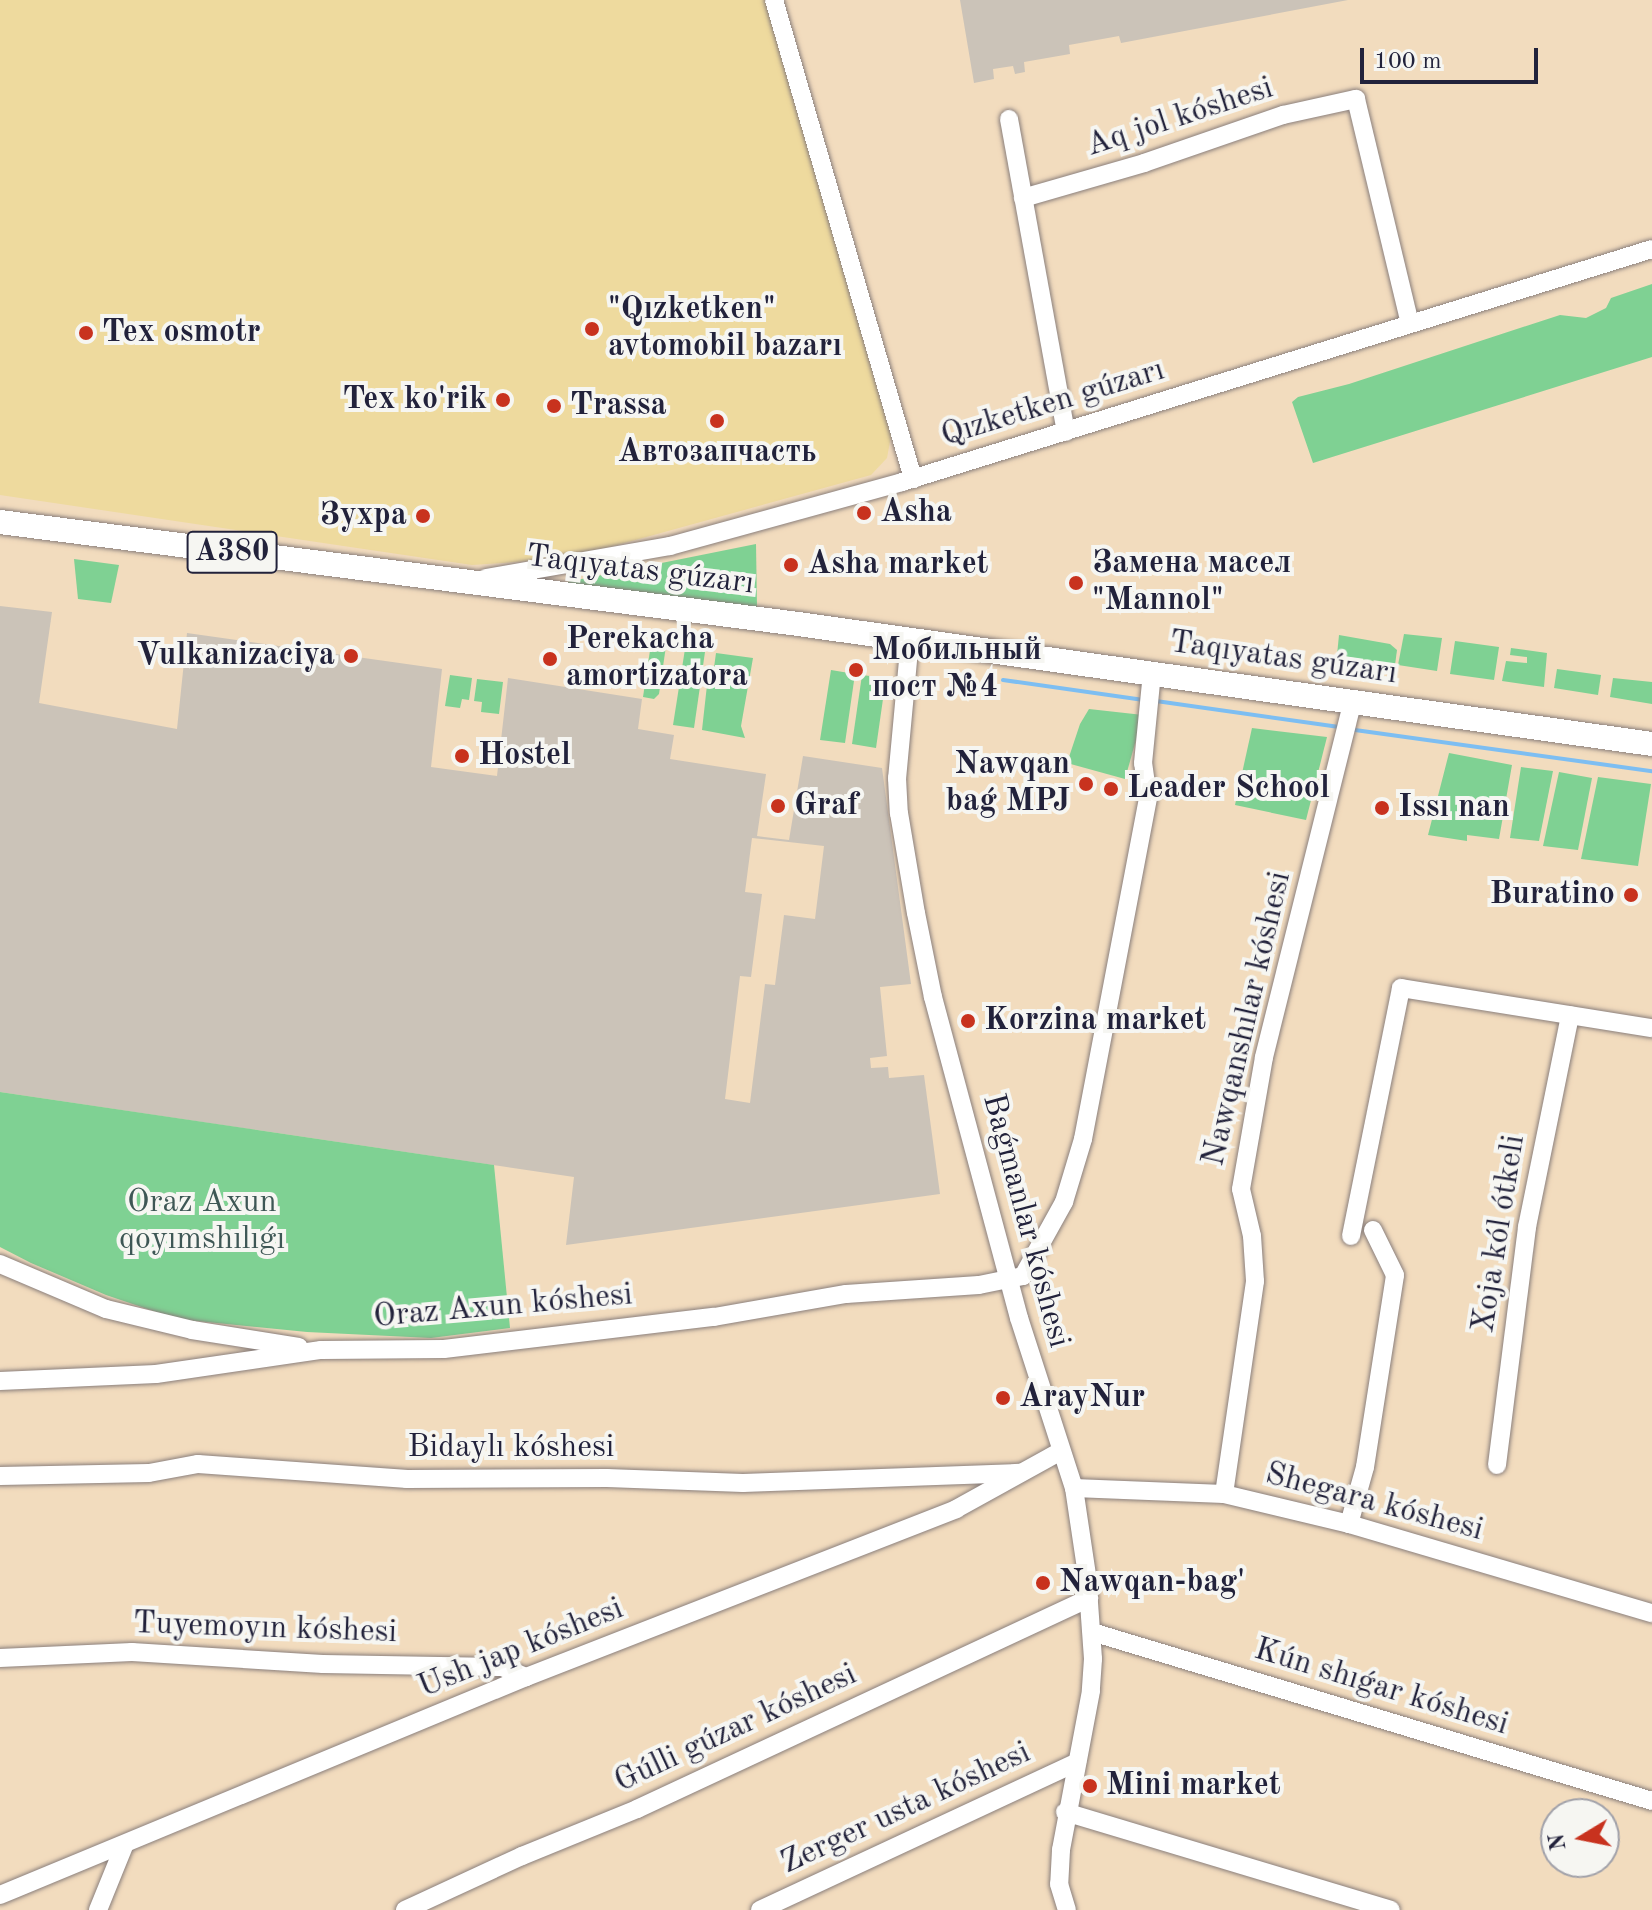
<!DOCTYPE html>
<html>
<head>
<meta charset="utf-8">
<style>
	body { margin:0 }
	#map { position:relative; width:1652px; height:1910px; overflow:hidden; background:#f2dcbe; font-family:"Old Standard TT",serif }
	div>[style] { position:absolute }
	.industrial>* { inset:0; background:#cbc3b8 }
	.green>* { inset:0; background:#7fd193 }
	.sand>* { inset:0; background:#eeda9e }
	.stream>* { height:4px; margin:-2px; padding:0 2px; transform-origin:2px; border-radius:2px; background:#7dbef2 }
	.roads { filter:drop-shadow(0 0 2px #8a7f7c) drop-shadow(0 0 2px #8a7f7c) }
	.minor>* { height:18px; margin:-9px; padding:0 9px; transform-origin:9px; border-radius:9px; background:#fff }
	.highway>* { height:24px; margin:-12px; padding:0 12px; transform-origin:12px; border-radius:12px; background:#fff }
	.dots>* { width:22px; height:22px; translate:-50% -50%; box-sizing:border-box; border:4px solid #f6f6f2; border-radius:50% }
	span { translate:-50% -50%; white-space:nowrap; text-align:center; line-height:1.15; -webkit-text-stroke:8px #f6f6f2; paint-order:stroke }
	.shield-label span { padding:2px 6px; background:#f6f6f2; border:2px solid; border-radius:6px; -webkit-text-stroke-width:0 }
	.shield-label { font-size:30px; color:#22223b; font-weight:700 }
	.street-label { font-size:32px; color:#22223b }
	.poi-label { font-size:32px; color:#22223b; font-weight:700 }
	.left { translate:0 -50%; text-align:left }
	.right { translate:-100% -50%; text-align:right }
	.park-label { font-size:32px; color:#3e5755 }
	.north { position:absolute; left:1540px; top:1798px; width:80px; height:80px; box-sizing:border-box; background:#f6f6f2; border:2px solid #a1a1a9; border-radius:50%; rotate:260deg; font-size:22px; font-weight:700; line-height:32px; text-align:center; color:#22223b }
	.north::after { content:''; display:block; margin:auto; width:28px; height:36px; background:#c8321e; clip-path:polygon(50% 0,100% 100%,50% 72%,0 100%) }
	.scale { position:absolute; left:1360px; top:48px; width:178px; height:36px; box-sizing:border-box; border:4px solid #22223b; border-top:0; padding-left:10px; font-size:24px; line-height:28px; white-space:nowrap; color:#22223b; -webkit-text-stroke:6px #f6f6f2; paint-order:stroke }
</style>
</head>
<body>
<div id="map">
	<div class="industrial">
		<div style="clip-path:polygon(960px 0,1348px 0,1121px 43px,1119px 36px,1069px 45px,1070px 54px,1024px 62px,1025px 72px,1015px 74px,1013px 66px,993px 69px,994px 79px,974px 83px)"></div>
		<div style="clip-path:polygon(evenodd,0 606px,52px 612px,39px 703px,177px 729px,187px 633px,442px 669px,431px 767px,497px 776px,508px 678px,642px 699px,638px 729px,674px 735px,670px 759px,766px 774px,757px 836px,789px 840px,803px 756px,882px 768px,911px 984px,880px 987px,887px 1056px,870px 1058px,871px 1068px,888px 1067px,889px 1078px,924px 1075px,940px 1194px,566px 1245px,574px 1177px,0 1092px,0 606px,752px 838px,824px 846px,815px 919px,784px 915px,775px 985px,765px 984px,750px 1103px,725px 1099px,740px 976px,751px 977px,762px 894px,745px 892px,752px 838px)"></div>
	</div>
	<div class="green">
		<div style="clip-path:polygon(1652px 284px,1652px 357px,1313px 463px,1292px 402px,1298px 397px,1349px 384px,1560px 315px,1586px 318px,1606px 308px,1611px 298px)"></div>
		<div style="clip-path:polygon(756px 544px,757px 607px,562px 583px)"></div>
		<div style="clip-path:polygon(74px 559px,119px 565px,111px 603px,78px 599px)"></div>
		<div style="clip-path:polygon(1404px 634px,1442px 638px,1437px 671px,1398px 665px)"></div>
		<div style="clip-path:polygon(1339px 635px,1390px 644px,1397px 650px,1395px 665px,1337px 655px)"></div>
		<div style="clip-path:polygon(1455px 641px,1499px 647px,1494px 680px,1450px 674px)"></div>
		<div style="clip-path:polygon(651px 644px,666px 646px,659px 694px,654px 699px,643px 697px)"></div>
		<div style="clip-path:polygon(1511px 648px,1547px 653px,1544px 687px,1502px 681px,1506px 661px,1527px 663px,1527px 657px,1510px 655px)"></div>
		<div style="clip-path:polygon(685px 649px,705px 652px,694px 728px,673px 725px)"></div>
		<div style="clip-path:polygon(716px 653px,753px 658px,741px 726px,745px 738px,702px 730px,707px 685px,712px 682px)"></div>
		<div style="clip-path:polygon(1557px 669px,1601px 675px,1598px 695px,1554px 688px)"></div>
		<div style="clip-path:polygon(831px 670px,855px 674px,845px 743px,820px 740px)"></div>
		<div style="clip-path:polygon(450px 675px,472px 678px,469px 700px,462px 699px,460px 708px,445px 706px)"></div>
		<div style="clip-path:polygon(862px 675px,886px 678px,876px 748px,852px 744px)"></div>
		<div style="clip-path:polygon(1613px 678px,1652px 682px,1652px 704px,1610px 697px)"></div>
		<div style="clip-path:polygon(477px 679px,503px 682px,499px 714px,481px 712px,482px 702px,474px 701px)"></div>
		<div style="clip-path:polygon(1089px 709px,1143px 715px,1125px 779px,1067px 763px,1080px 724px)"></div>
		<div style="clip-path:polygon(1252px 728px,1327px 737px,1306px 820px,1235px 805px)"></div>
		<div style="clip-path:polygon(1449px 753px,1512px 765px,1499px 839px,1467px 835px,1467px 841px,1428px 835px)"></div>
		<div style="clip-path:polygon(1521px 767px,1553px 771px,1539px 841px,1510px 838px)"></div>
		<div style="clip-path:polygon(1559px 772px,1592px 778px,1578px 850px,1543px 846px)"></div>
		<div style="clip-path:polygon(1598px 777px,1651px 784px,1638px 866px,1581px 859px)"></div>
		<div style="clip-path:polygon(0 1092px,494px 1165px,510px 1328px,431px 1338px,307px 1332px,177px 1319px,106px 1295px,31px 1263px,0 1247px)"></div>
	</div>
	<div class="sand">
		<div style="clip-path:polygon(0 0,765px 0,891px 436px,887px 458px,871px 475px,592px 552px,530px 561px,472px 565px,0 495px)"></div>
	</div>
	<div class="stream">
		<div style="left:1003px;top:680px;width:142px;rotate:8.1deg"></div>
		<div style="left:1156px;top:701px;width:185px;rotate:8.1deg"></div>
		<div style="left:1355px;top:730px;width:300px;rotate:7.9deg"></div>
	</div>
	<div class="roads">
		<div class="minor">
			<div style="left:774px;top:0;width:499px;rotate:73.8deg"></div>
			<div style="left:1009px;top:119px;width:318px;rotate:79.7deg"></div>
			<div style="left:1023px;top:198px;width:126px;rotate:-16.1deg"></div>
			<div style="left:1144px;top:163px;width:147px;rotate:-19.1deg"></div>
			<div style="left:1283px;top:115px;width:75px;rotate:-12.4deg"></div>
			<div style="left:1356px;top:99px;width:231px;rotate:76.5deg"></div>
			<div style="left:486px;top:578px;width:187px;rotate:-9.9deg"></div>
			<div style="left:670px;top:546px;width:241px;rotate:-15.4deg"></div>
			<div style="left:902px;top:482px;width:785px;rotate:-17.26deg"></div>
			<div style="left:910px;top:639px;width:140px;rotate:95.3deg"></div>
			<div style="left:897px;top:778px;width:35px;rotate:87deg"></div>
			<div style="left:899px;top:813px;width:101px;rotate:80.4deg"></div>
			<div style="left:916px;top:913px;width:86px;rotate:78.6deg"></div>
			<div style="left:933px;top:997px;width:332px;rotate:75deg"></div>
			<div style="left:1019px;top:1318px;width:179px;rotate:72.1deg"></div>
			<div style="left:1074px;top:1488px;width:88px;rotate:81.5deg"></div>
			<div style="left:1087px;top:1575px;width:84px;rotate:85.9deg"></div>
			<div style="left:1093px;top:1659px;width:32px;rotate:94deg"></div>
			<div style="left:1091px;top:1691px;width:162px;rotate:100.7deg"></div>
			<div style="left:1061px;top:1850px;width:34px;rotate:93deg"></div>
			<div style="left:1059px;top:1884px;width:27px;rotate:73deg"></div>
			<div style="left:1351px;top:1236px;width:253px;rotate:-78.6deg"></div>
			<div style="left:1401px;top:988px;width:254px;rotate:9.1deg"></div>
			<div style="left:0;top:1264px;width:115px;rotate:23deg"></div>
			<div style="left:106px;top:1309px;width:89px;rotate:13.7deg"></div>
			<div style="left:192px;top:1330px;width:108px;rotate:9deg"></div>
			<div style="left:0;top:1381px;width:156px;rotate:-2.6deg"></div>
			<div style="left:156px;top:1374px;width:167px;rotate:-8.3deg"></div>
			<div style="left:321px;top:1350px;width:123px;rotate:-0.5deg"></div>
			<div style="left:444px;top:1349px;width:272px;rotate:-6.8deg"></div>
			<div style="left:714px;top:1317px;width:134px;rotate:-9.9deg"></div>
			<div style="left:846px;top:1294px;width:133px;rotate:-3.9deg"></div>
			<div style="left:979px;top:1285px;width:45px;rotate:-11.6deg"></div>
			<div style="left:1023px;top:1276px;width:85px;rotate:-61deg"></div>
			<div style="left:1064px;top:1202px;width:66px;rotate:-73.2deg"></div>
			<div style="left:1083px;top:1139px;width:347px;rotate:-79.2deg"></div>
			<div style="left:1148px;top:798px;width:35px;rotate:-98deg"></div>
			<div style="left:1143px;top:763px;width:90px;rotate:-84.3deg"></div>
			<div style="left:1497px;top:1465px;width:240px;rotate:-82.8deg"></div>
			<div style="left:1527px;top:1227px;width:216px;rotate:-78.5deg"></div>
			<div style="left:0;top:1476px;width:149px;rotate:-1.2deg"></div>
			<div style="left:149px;top:1473px;width:50px;rotate:-10.4deg"></div>
			<div style="left:198px;top:1464px;width:210px;rotate:4.1deg"></div>
			<div style="left:407px;top:1479px;width:200px;rotate:-0.3deg"></div>
			<div style="left:607px;top:1478px;width:136px;rotate:2.1deg"></div>
			<div style="left:743px;top:1483px;width:277px;rotate:-2.1deg"></div>
			<div style="left:1074px;top:1488px;width:150px;rotate:2.3deg"></div>
			<div style="left:1224px;top:1494px;width:129px;rotate:13.5deg"></div>
			<div style="left:1349px;top:1524px;width:316px;rotate:16.4deg"></div>
			<div style="left:1224px;top:1494px;width:215px;rotate:-81.7deg"></div>
			<div style="left:1255px;top:1281px;width:45px;rotate:-93.8deg"></div>
			<div style="left:1252px;top:1236px;width:48px;rotate:-103.2deg"></div>
			<div style="left:1241px;top:1189px;width:134px;rotate:-80.1deg"></div>
			<div style="left:1264px;top:1057px;width:367px;rotate:-76deg"></div>
			<div style="left:1349px;top:1524px;width:59px;rotate:-74.3deg"></div>
			<div style="left:1365px;top:1467px;width:194px;rotate:-81.1deg"></div>
			<div style="left:1395px;top:1275px;width:50px;rotate:-116.1deg"></div>
			<div style="left:1092px;top:1632px;width:585px;rotate:16.79deg"></div>
			<div style="left:0;top:1658px;width:132px;rotate:-2.6deg"></div>
			<div style="left:132px;top:1652px;width:191px;rotate:3.6deg"></div>
			<div style="left:323px;top:1664px;width:179px;rotate:1deg"></div>
			<div style="left:502px;top:1667px;width:26px;rotate:23deg"></div>
			<div style="left:1065px;top:1812px;width:340px;rotate:16.7deg"></div>
			<div style="left:0;top:1895px;width:569px;rotate:-22.51deg"></div>
			<div style="left:526px;top:1677px;width:462px;rotate:-21.3deg"></div>
			<div style="left:956px;top:1509px;width:120px;rotate:-28.9deg"></div>
			<div style="left:98px;top:1910px;width:69px;rotate:-67.9deg"></div>
			<div style="left:405px;top:1910px;width:129px;rotate:-24.8deg"></div>
			<div style="left:522px;top:1856px;width:124px;rotate:-22.2deg"></div>
			<div style="left:637px;top:1809px;width:499px;rotate:-25deg"></div>
			<div style="left:760px;top:1910px;width:350px;rotate:-25deg"></div>
		</div>
		<div class="highway">
			<div style="left:0;top:522px;width:797px;rotate:7.28deg"></div>
			<div style="left:791px;top:623px;width:869px;rotate:8deg"></div>
		</div>
	</div>
	<div class="dots">
		<div style="left:592px;top:329px;background:#c8321e"></div>
		<div style="left:86px;top:333px;background:#c8321e"></div>
		<div style="left:503px;top:400px;background:#c8321e"></div>
		<div style="left:554px;top:406px;background:#c8321e"></div>
		<div style="left:717px;top:421px;background:#c8321e"></div>
		<div style="left:864px;top:513px;background:#c8321e"></div>
		<div style="left:423px;top:516px;background:#c8321e"></div>
		<div style="left:791px;top:565px;background:#c8321e"></div>
		<div style="left:1076px;top:583px;background:#c8321e"></div>
		<div style="left:351px;top:656px;background:#c8321e"></div>
		<div style="left:550px;top:659px;background:#c8321e"></div>
		<div style="left:856px;top:670px;background:#c8321e"></div>
		<div style="left:462px;top:756px;background:#c8321e"></div>
		<div style="left:1086px;top:784px;background:#c8321e"></div>
		<div style="left:1111px;top:789px;background:#c8321e"></div>
		<div style="left:778px;top:806px;background:#c8321e"></div>
		<div style="left:1382px;top:808px;background:#c8321e"></div>
		<div style="left:1631px;top:895px;background:#c8321e"></div>
		<div style="left:968px;top:1021px;background:#c8321e"></div>
		<div style="left:1003px;top:1398px;background:#c8321e"></div>
		<div style="left:1043px;top:1583px;background:#c8321e"></div>
		<div style="left:1090px;top:1786px;background:#c8321e"></div>
	</div>
	<div class="shield-label">
		<span style="left:232px;top:552px">A380</span>
	</div>
	<div class="street-label">
		<span style="left:1180px;top:118px;rotate:-18deg">Aq jol kóshesi</span>
		<span style="left:1053px;top:404px;rotate:-17deg">Qızketken gúzarı</span>
		<span style="left:640px;top:571px;rotate:7deg">Taqıyatas gúzarı</span>
		<span style="left:1283px;top:659px;rotate:8deg">Taqıyatas gúzarı</span>
		<span style="left:1248px;top:1019px;rotate:-77deg">Nawqanshılar kóshesi</span>
		<span style="left:1025px;top:1221px;rotate:75deg">Baǵmanlar kóshesi</span>
		<span style="left:1500px;top:1234px;rotate:-81deg">Xoja kól ótkeli</span>
		<span style="left:503px;top:1307px;rotate:-5deg">Oraz Axun kóshesi</span>
		<span style="left:511px;top:1448px">Bidaylı kóshesi</span>
		<span style="left:1374px;top:1503px;rotate:15deg">Shegara kóshesi</span>
		<span style="left:265px;top:1629px;rotate:2deg">Tuyemoyın kóshesi</span>
		<span style="left:521px;top:1649px;rotate:-22deg">Ush jap kóshesi</span>
		<span style="left:1381px;top:1688px;rotate:17deg">Kún shıǵar kóshesi</span>
		<span style="left:736px;top:1729px;rotate:-25deg">Gúlli gúzar kóshesi</span>
		<span style="left:906px;top:1809px;rotate:-25deg">Zerger usta kóshesi</span>
	</div>
	<div class="poi-label">
		<span class="left" style="left:608px;top:329px">"Qızketken"<br>avtomobil bazarı</span>
		<span class="left" style="left:102px;top:333px">Tex osmotr</span>
		<span class="right" style="left:487px;top:400px">Tex ko'rik</span>
		<span class="left" style="left:570px;top:406px">Trassa</span>
		<span style="left:717px;top:453px">Автозапчасть</span>
		<span class="left" style="left:880px;top:513px">Asha</span>
		<span class="right" style="left:407px;top:516px">Зухра</span>
		<span class="left" style="left:807px;top:565px">Asha market</span>
		<span class="left" style="left:1092px;top:583px">Замена масел<br>"Mannol"</span>
		<span class="left" style="left:566px;top:659px">Perekacha<br>amortizatora</span>
		<span class="left" style="left:872px;top:670px">Мобильный<br>пост №4</span>
		<span class="right" style="left:335px;top:656px">Vulkanizaciya</span>
		<span class="left" style="left:478px;top:756px">Hostel</span>
		<span class="right" style="left:1070px;top:784px">Nawqan<br>baǵ MPJ</span>
		<span class="left" style="left:1127px;top:789px">Leader School</span>
		<span class="left" style="left:794px;top:806px">Graf</span>
		<span class="left" style="left:1398px;top:808px">Issı nan</span>
		<span class="right" style="left:1615px;top:895px">Buratino</span>
		<span class="left" style="left:984px;top:1021px">Korzina market</span>
		<span class="left" style="left:1019px;top:1398px">ArayNur</span>
		<span class="left" style="left:1059px;top:1583px">Nawqan-bag'</span>
		<span class="left" style="left:1106px;top:1786px">Mini market</span>
	</div>
	<div class="park-label">
		<span style="left:202px;top:1222px">Oraz Axun<br>qoyımshılıǵı</span>
	</div>
	<div class="north">N</div>
	<div class="scale">100 m</div>
</div>
</body>
</html>
